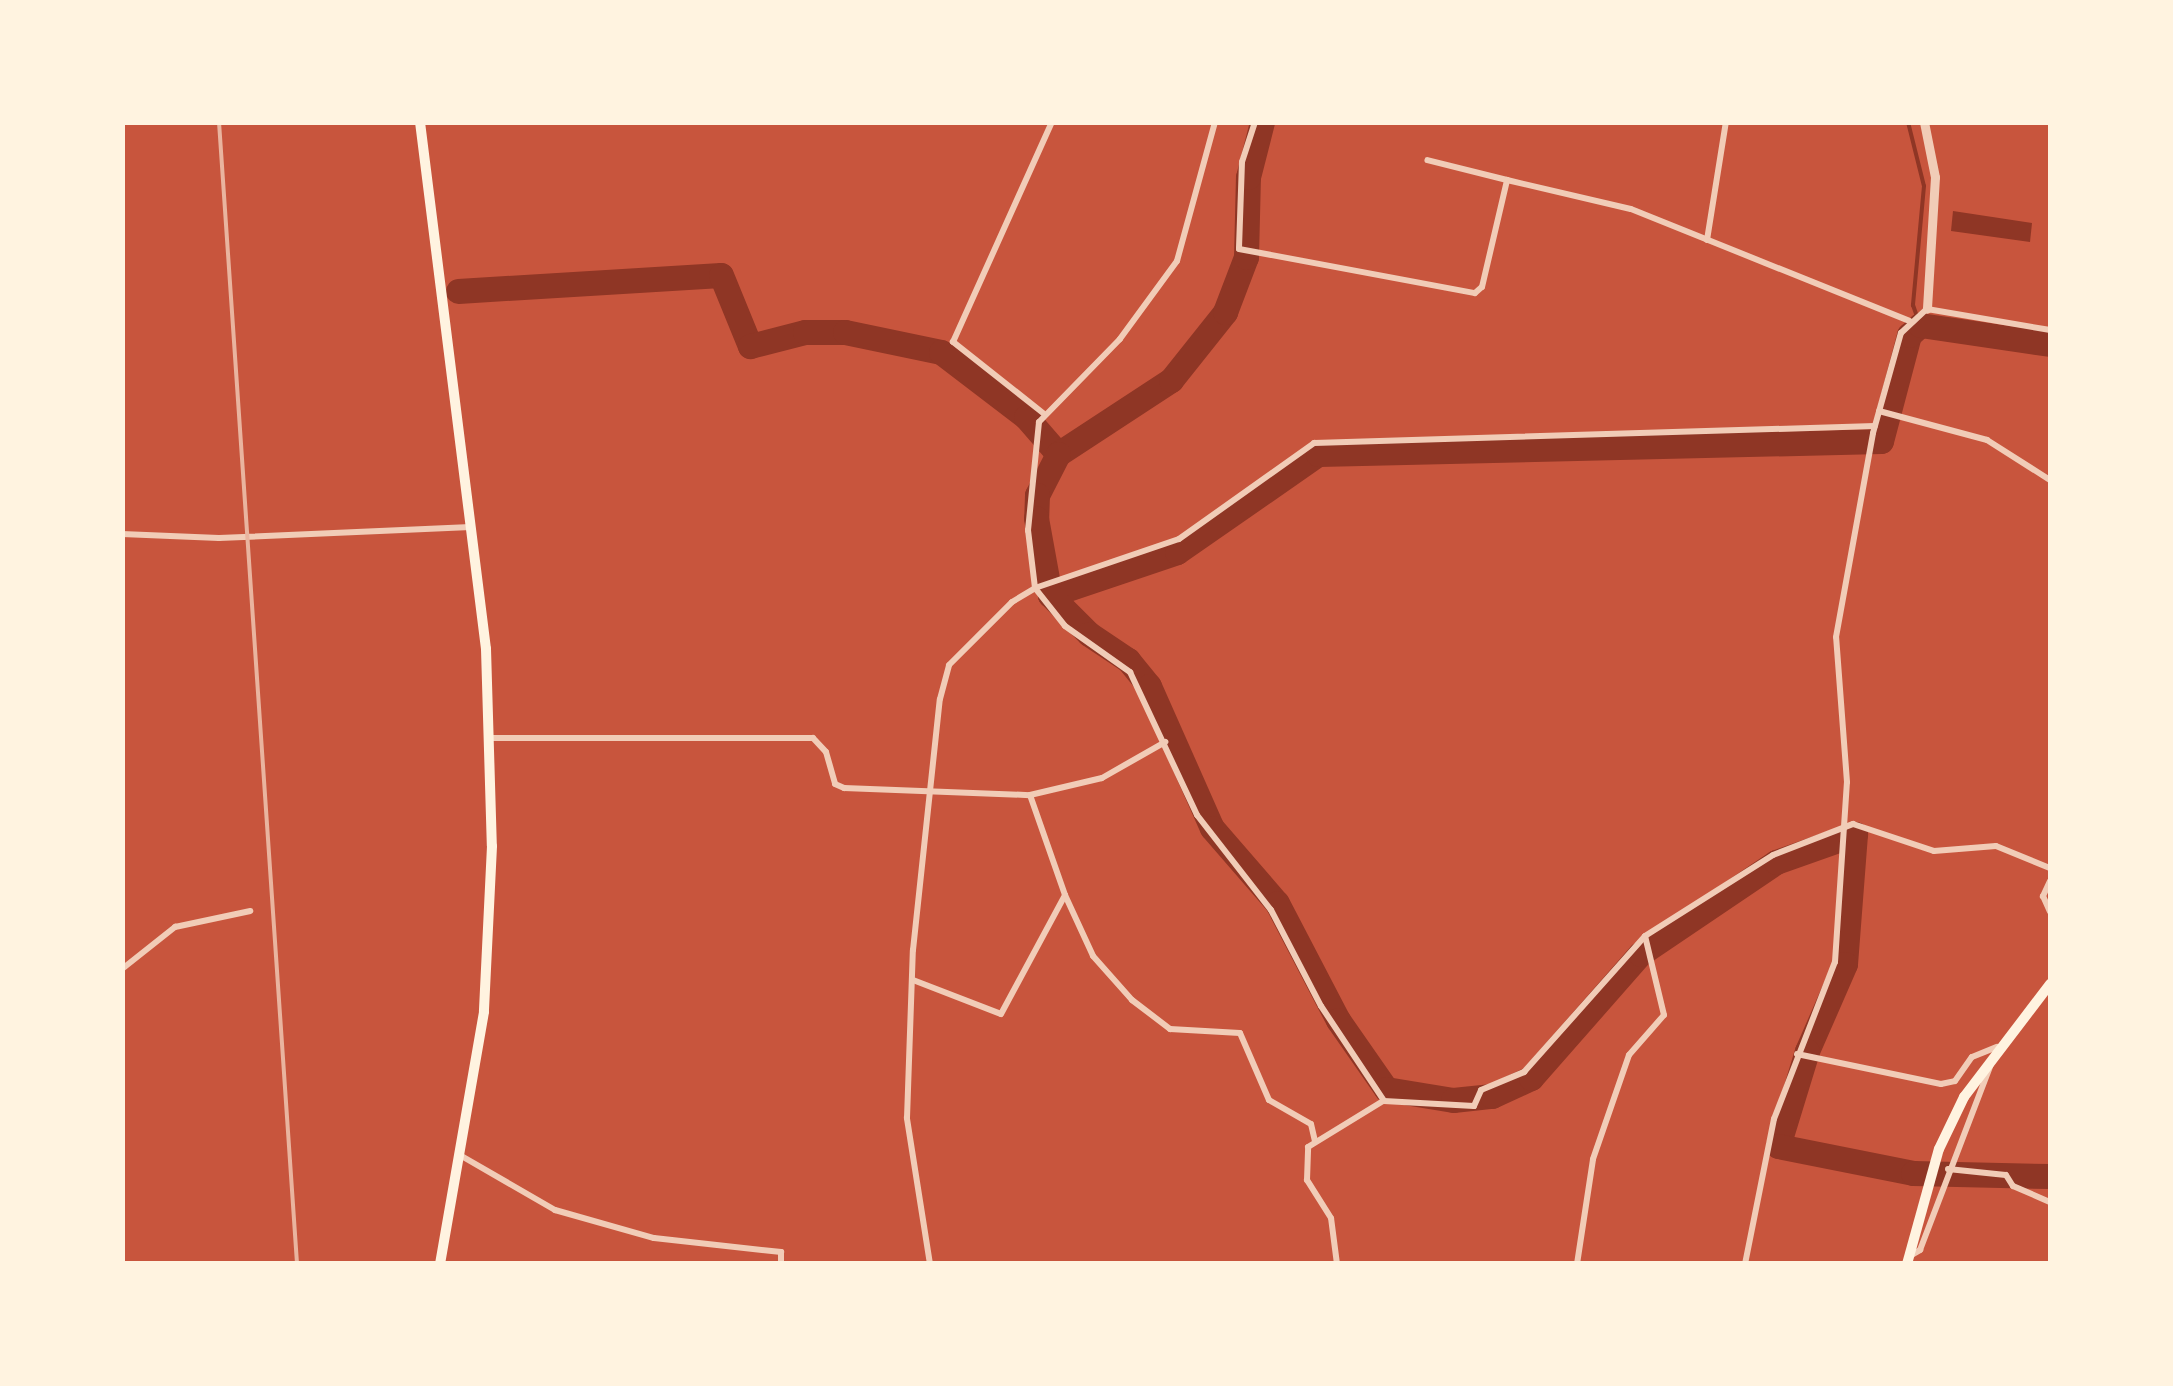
<!DOCTYPE html>
<html>
<head>
<meta charset="utf-8">
<style>
	body { margin:0 }
	#map { position:relative; width:2173px; height:1386px; overflow:hidden; background:#c8553d; font-family:Manrope,sans-serif }
	div>[style] { position:absolute }
	.water>* { inset:0; background:#8f3625 }
	.stream>* { height:4px; margin:-2px; padding:0 2px; transform-origin:2px; border-radius:2px; background:#8f3625 }
	.river>* { height:25px; margin:-12.5px; padding:0 12.5px; transform-origin:12.5px; border-radius:12.5px; background:#8f3625 }
	.minor>* { height:6px; margin:-3px; padding:0 3px; transform-origin:3px; border-radius:3px; background:#f1ccb7 }
	.tertiary>* { height:9px; margin:-4.5px; padding:0 4.5px; transform-origin:4.5px; border-radius:4.5px; background:#f1ccb7 }
	.secondary>* { height:10px; margin:-5px; padding:0 5px; transform-origin:5px; border-radius:5px; background:#fff3e0 }
	.rail>* { height:4px; margin:-2px; padding:0 2px; transform-origin:2px; border-radius:2px; background:#e9b49f }
	span { translate:-50% -50%; white-space:nowrap; text-align:center; line-height:1.15; -webkit-text-stroke:8px #fff3e0; paint-order:stroke }
	.frame { position:absolute; inset:0; border:125px solid #fff3e0; pointer-events:none }
</style>
</head>
<body>
<div id="map">
	<div class="water">
		<div style="clip-path:polygon(1953px 211px,2032px 223px,2030px 242px,1951px 231px)"></div>
	</div>
	<div class="stream">
		<div style="left:1908px;top:122px;width:66px;rotate:76deg"></div>
		<div style="left:1924px;top:186px;width:120px;rotate:95.3deg"></div>
		<div style="left:1913px;top:305px;width:21px;rotate:71deg"></div>
	</div>
	<div class="river">
		<div style="left:458px;top:291px;width:263px;rotate:-3.5deg"></div>
		<div style="left:721px;top:275px;width:77px;rotate:67.8deg"></div>
		<div style="left:750px;top:346px;width:57px;rotate:-14.3deg"></div>
		<div style="left:805px;top:332px;width:40px"></div>
		<div style="left:845px;top:332px;width:98px;rotate:11.8deg"></div>
		<div style="left:941px;top:352px;width:107px;rotate:37.4deg"></div>
		<div style="left:1026px;top:417px;width:49px;rotate:49.1deg"></div>
		<div style="left:1058px;top:454px;width:135px;rotate:-33.2deg"></div>
		<div style="left:1171px;top:380px;width:87px;rotate:-51.5deg"></div>
		<div style="left:1225px;top:312px;width:59px;rotate:-69.1deg"></div>
		<div style="left:1246px;top:257px;width:80px;rotate:-88.6deg"></div>
		<div style="left:1248px;top:177px;width:57px;rotate:-75.7deg"></div>
		<div style="left:1058px;top:454px;width:46px;rotate:117.1deg"></div>
		<div style="left:1037px;top:495px;width:23px;rotate:92deg"></div>
		<div style="left:1036px;top:518px;width:78px;rotate:79.7deg"></div>
		<div style="left:1050px;top:595px;width:134px;rotate:-18.7deg"></div>
		<div style="left:1177px;top:552px;width:172px;rotate:-34.8deg"></div>
		<div style="left:1318px;top:454px;width:563px;rotate:-1.32deg"></div>
		<div style="left:1881px;top:441px;width:110px;rotate:-75.2deg"></div>
		<div style="left:1909px;top:335px;width:15px;rotate:-42deg"></div>
		<div style="left:1920px;top:325px;width:131px;rotate:8.3deg"></div>
		<div style="left:1050px;top:595px;width:55px;rotate:45deg"></div>
		<div style="left:1089px;top:634px;width:47px;rotate:33.7deg"></div>
		<div style="left:1128px;top:660px;width:33px;rotate:51deg"></div>
		<div style="left:1149px;top:686px;width:155px;rotate:66.1deg"></div>
		<div style="left:1212px;top:828px;width:99px;rotate:49.1deg"></div>
		<div style="left:1277px;top:903px;width:132px;rotate:62.5deg"></div>
		<div style="left:1338px;top:1020px;width:84px;rotate:55.2deg"></div>
		<div style="left:1386px;top:1089px;width:68px;rotate:9.3deg"></div>
		<div style="left:1453px;top:1100px;width:39px;rotate:-6deg"></div>
		<div style="left:1492px;top:1096px;width:43px;rotate:-24.8deg"></div>
		<div style="left:1531px;top:1078px;width:165px;rotate:-48.7deg"></div>
		<div style="left:1640px;top:954px;width:164px;rotate:-34.1deg"></div>
		<div style="left:1776px;top:862px;width:84px;rotate:-19.5deg"></div>
		<div style="left:1855px;top:834px;width:130px;rotate:94.4deg"></div>
		<div style="left:1845px;top:964px;width:95px;rotate:113.6deg"></div>
		<div style="left:1807px;top:1051px;width:99px;rotate:107deg"></div>
		<div style="left:1778px;top:1146px;width:138px;rotate:11.3deg"></div>
		<div style="left:1913px;top:1173px;width:137px;rotate:1.3deg"></div>
	</div>
	<div class="minor">
		<div style="left:1215px;top:122px;width:144px;rotate:105.3deg"></div>
		<div style="left:1177px;top:261px;width:97px;rotate:126.2deg"></div>
		<div style="left:1120px;top:339px;width:116px;rotate:134.3deg"></div>
		<div style="left:1039px;top:422px;width:109px;rotate:95.8deg"></div>
		<div style="left:1028px;top:530px;width:58px;rotate:83.1deg"></div>
		<div style="left:1035px;top:588px;width:48px;rotate:51.7deg"></div>
		<div style="left:1065px;top:626px;width:80px;rotate:35.3deg"></div>
		<div style="left:1130px;top:672px;width:158px;rotate:64.9deg"></div>
		<div style="left:1197px;top:815px;width:120px;rotate:52.1deg"></div>
		<div style="left:1271px;top:910px;width:108px;rotate:62.5deg"></div>
		<div style="left:1321px;top:1006px;width:114px;rotate:56.4deg"></div>
		<div style="left:1384px;top:1101px;width:90px;rotate:3.2deg"></div>
		<div style="left:1474px;top:1106px;width:17px;rotate:-66deg"></div>
		<div style="left:1481px;top:1090px;width:47px;rotate:-22.7deg"></div>
		<div style="left:1524px;top:1072px;width:182px;rotate:-48.3deg"></div>
		<div style="left:1255px;top:122px;width:42px;rotate:108deg"></div>
		<div style="left:1242px;top:162px;width:87px;rotate:92deg"></div>
		<div style="left:1239px;top:249px;width:240px;rotate:10.6deg"></div>
		<div style="left:1475px;top:293px;width:9px;rotate:-41deg"></div>
		<div style="left:1482px;top:287px;width:110px;rotate:-76.8deg"></div>
		<div style="left:1507px;top:180px;width:82px;rotate:-166deg"></div>
		<div style="left:1507px;top:180px;width:127px;rotate:13.2deg"></div>
		<div style="left:1631px;top:209px;width:300px;rotate:21.9deg"></div>
		<div style="left:1707px;top:240px;width:120px;rotate:-80.9deg"></div>
		<div style="left:1879px;top:411px;width:112px;rotate:15deg"></div>
		<div style="left:1987px;top:440px;width:75px;rotate:32.4deg"></div>
		<div style="left:1043px;top:413px;width:115px;rotate:-141.7deg"></div>
		<div style="left:953px;top:342px;width:241px;rotate:-65.8deg"></div>
		<div style="left:122px;top:534px;width:97px;rotate:2.4deg"></div>
		<div style="left:219px;top:538px;width:252px;rotate:-2.5deg"></div>
		<div style="left:490px;top:738px;width:323px"></div>
		<div style="left:813px;top:738px;width:19px;rotate:47deg"></div>
		<div style="left:826px;top:752px;width:33px;rotate:74deg"></div>
		<div style="left:835px;top:784px;width:10px;rotate:24deg"></div>
		<div style="left:844px;top:788px;width:186px;rotate:2.2deg"></div>
		<div style="left:1030px;top:795px;width:74px;rotate:-13.3deg"></div>
		<div style="left:1102px;top:778px;width:73px;rotate:-29.7deg"></div>
		<div style="left:1030px;top:795px;width:106px;rotate:70.7deg"></div>
		<div style="left:2050px;top:881px;width:17px;rotate:115deg"></div>
		<div style="left:2043px;top:896px;width:17px;rotate:66deg"></div>
		<div style="left:122px;top:969px;width:68px;rotate:-38.4deg"></div>
		<div style="left:175px;top:927px;width:77px;rotate:-12deg"></div>
		<div style="left:913px;top:980px;width:94px;rotate:21.1deg"></div>
		<div style="left:1001px;top:1014px;width:135px;rotate:-61.7deg"></div>
		<div style="left:1065px;top:895px;width:67px;rotate:65.3deg"></div>
		<div style="left:1093px;top:956px;width:59px;rotate:48.4deg"></div>
		<div style="left:1132px;top:1000px;width:48px;rotate:37.3deg"></div>
		<div style="left:1170px;top:1029px;width:70px;rotate:3.3deg"></div>
		<div style="left:1240px;top:1033px;width:73px;rotate:66.6deg"></div>
		<div style="left:1269px;top:1100px;width:48px;rotate:29.7deg"></div>
		<div style="left:1311px;top:1124px;width:18px;rotate:77deg"></div>
		<div style="left:1797px;top:1054px;width:147px;rotate:11.8deg"></div>
		<div style="left:1941px;top:1084px;width:14px;rotate:-12deg"></div>
		<div style="left:1955px;top:1081px;width:29px;rotate:-55deg"></div>
		<div style="left:1972px;top:1057px;width:27px;rotate:-22deg"></div>
		<div style="left:458px;top:1154px;width:112px;rotate:30deg"></div>
		<div style="left:555px;top:1210px;width:103px;rotate:15.8deg"></div>
		<div style="left:654px;top:1238px;width:128px;rotate:6.3deg"></div>
		<div style="left:781px;top:1252px;width:12px;rotate:90deg"></div>
		<div style="left:1948px;top:1169px;width:58px;rotate:5.9deg"></div>
		<div style="left:2006px;top:1175px;width:13px;rotate:58deg"></div>
		<div style="left:2013px;top:1186px;width:40px;rotate:23.4deg"></div>
		<div style="left:1910px;top:1256px;width:12px;rotate:-31deg"></div>
		<div style="left:1920px;top:1250px;width:199px;rotate:-69.1deg"></div>
		<div style="left:930px;top:1264px;width:148px;rotate:-99deg"></div>
		<div style="left:907px;top:1118px;width:168px;rotate:-88deg"></div>
		<div style="left:913px;top:950px;width:252px;rotate:-83.9deg"></div>
		<div style="left:940px;top:699px;width:35px;rotate:-75deg"></div>
		<div style="left:949px;top:665px;width:89px;rotate:-45deg"></div>
		<div style="left:1012px;top:602px;width:27px;rotate:-31deg"></div>
		<div style="left:1035px;top:588px;width:152px;rotate:-18.8deg"></div>
		<div style="left:1179px;top:539px;width:166px;rotate:-35.4deg"></div>
		<div style="left:1314px;top:443px;width:561px;rotate:-1.74deg"></div>
		<div style="left:1337px;top:1264px;width:46px;rotate:-97.4deg"></div>
		<div style="left:1331px;top:1218px;width:45px;rotate:-122.3deg"></div>
		<div style="left:1307px;top:1180px;width:33px;rotate:-88deg"></div>
		<div style="left:1308px;top:1147px;width:88px;rotate:-31.5deg"></div>
		<div style="left:1577px;top:1264px;width:106px;rotate:-81.3deg"></div>
		<div style="left:1593px;top:1159px;width:110px;rotate:-70.9deg"></div>
		<div style="left:1629px;top:1055px;width:53px;rotate:-48.8deg"></div>
		<div style="left:1664px;top:1015px;width:81px;rotate:-103.5deg"></div>
		<div style="left:1645px;top:936px;width:151px;rotate:-32.3deg"></div>
		<div style="left:1773px;top:855px;width:86px;rotate:-21.2deg"></div>
		<div style="left:1853px;top:824px;width:85px;rotate:18.4deg"></div>
		<div style="left:1934px;top:851px;width:62px;rotate:-4.6deg"></div>
		<div style="left:1996px;top:846px;width:58px;rotate:22.2deg"></div>
		<div style="left:1745px;top:1264px;width:148px;rotate:-78.7deg"></div>
		<div style="left:1774px;top:1119px;width:168px;rotate:-68.8deg"></div>
		<div style="left:1835px;top:962px;width:180px;rotate:-86.2deg"></div>
		<div style="left:1847px;top:782px;width:145px;rotate:-94.3deg"></div>
		<div style="left:1836px;top:637px;width:207px;rotate:-79.7deg"></div>
		<div style="left:1873px;top:433px;width:104px;rotate:-74.4deg"></div>
		<div style="left:1901px;top:333px;width:35px;rotate:-43deg"></div>
		<div style="left:1927px;top:309px;width:125px;rotate:9.7deg"></div>
	</div>
	<div class="tertiary">
		<div style="left:1924px;top:122px;width:56px;rotate:78.7deg"></div>
		<div style="left:1935px;top:177px;width:132px;rotate:93.5deg"></div>
	</div>
	<div class="secondary">
		<div style="left:420px;top:122px;width:531px;rotate:82.86deg"></div>
		<div style="left:486px;top:649px;width:197px;rotate:88.3deg"></div>
		<div style="left:492px;top:846px;width:166px;rotate:92.8deg"></div>
		<div style="left:484px;top:1012px;width:256px;rotate:99.9deg"></div>
		<div style="left:1907px;top:1264px;width:119px;rotate:-74.5deg"></div>
		<div style="left:1939px;top:1149px;width:58px;rotate:-64.3deg"></div>
		<div style="left:1964px;top:1097px;width:142px;rotate:-52.7deg"></div>
	</div>
	<div class="rail">
		<div style="left:219px;top:122px;width:1145px;rotate:86.09deg"></div>
	</div>
	<div class="frame"></div>
</div>
</body>
</html>
